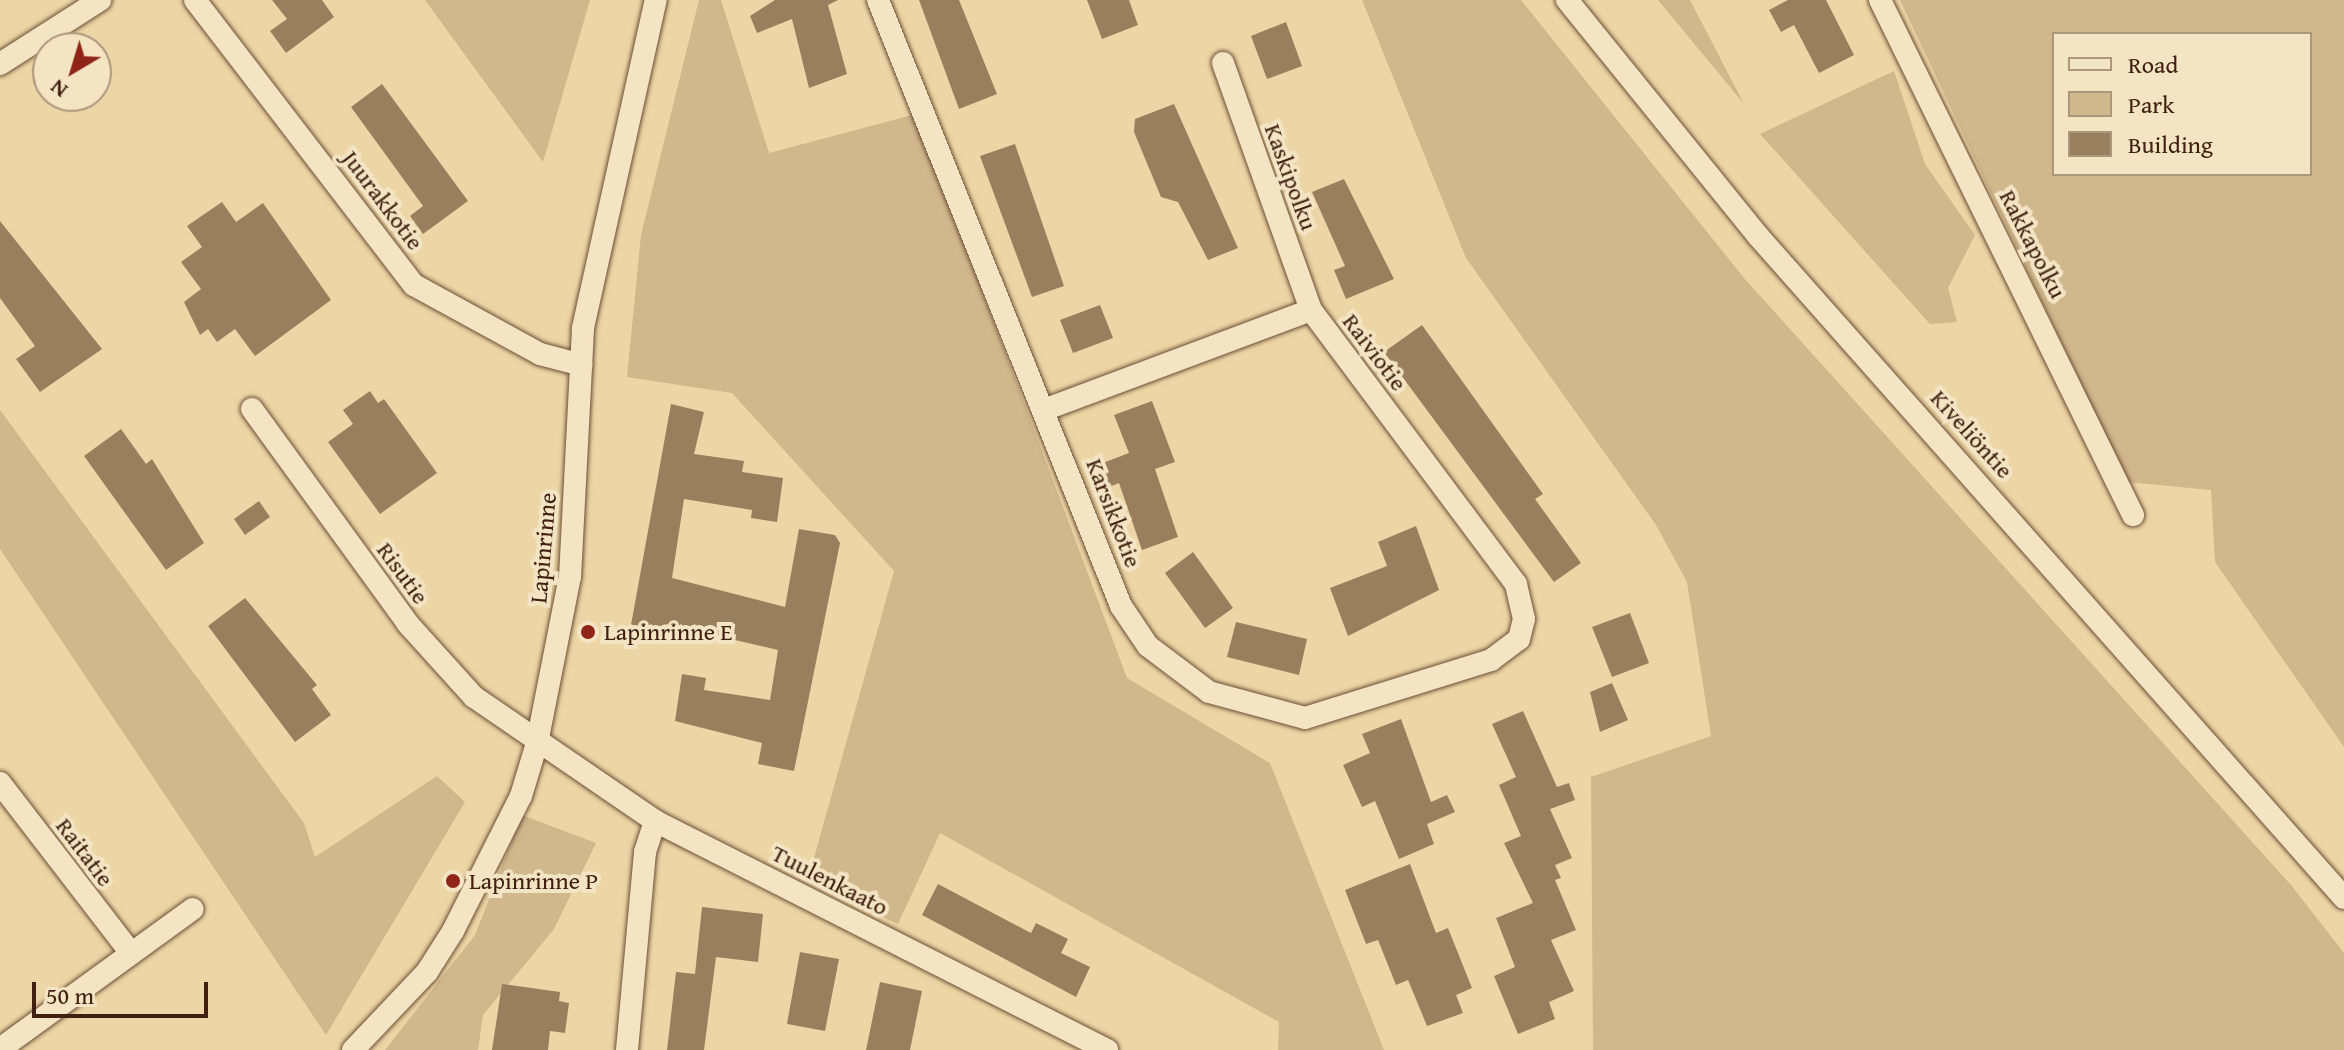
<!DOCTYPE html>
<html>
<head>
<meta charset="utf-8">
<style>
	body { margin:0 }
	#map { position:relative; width:2344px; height:1050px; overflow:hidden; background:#edd6a5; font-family:"Gentium Book Plus",serif }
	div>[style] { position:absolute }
	.green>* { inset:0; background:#d0b78c }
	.building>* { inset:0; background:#9a7f5e }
	.roads { filter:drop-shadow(0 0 2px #6c4e36) drop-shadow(0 0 2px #6c4e36) }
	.minor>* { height:22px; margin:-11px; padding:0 11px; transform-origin:11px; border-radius:11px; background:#f3e4c4 }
	.dots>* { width:22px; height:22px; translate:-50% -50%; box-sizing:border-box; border:4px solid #f3e4c4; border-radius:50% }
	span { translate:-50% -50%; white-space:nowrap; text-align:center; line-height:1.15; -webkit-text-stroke:8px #f3e4c4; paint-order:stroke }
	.street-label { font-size:24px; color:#412011 }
	.poi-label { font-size:24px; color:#412011 }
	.left { translate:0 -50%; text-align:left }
	.legend { position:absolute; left:2052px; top:32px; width:260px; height:144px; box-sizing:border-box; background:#f3e4c4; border:2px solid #ac967c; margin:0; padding:10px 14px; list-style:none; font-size:24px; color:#412011 }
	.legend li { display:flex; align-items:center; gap:16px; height:40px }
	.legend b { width:40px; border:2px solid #ac967c }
	.north { position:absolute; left:32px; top:32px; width:80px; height:80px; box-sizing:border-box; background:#f3e4c4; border:2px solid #ac967c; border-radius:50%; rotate:218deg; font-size:22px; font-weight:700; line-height:32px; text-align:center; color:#412011 }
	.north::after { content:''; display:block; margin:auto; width:28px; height:36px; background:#8f2418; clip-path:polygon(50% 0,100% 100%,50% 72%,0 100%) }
	.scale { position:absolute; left:32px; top:982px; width:176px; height:36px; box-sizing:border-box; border:4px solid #412011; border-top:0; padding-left:10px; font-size:24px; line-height:28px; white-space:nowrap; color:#412011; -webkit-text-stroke:6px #f3e4c4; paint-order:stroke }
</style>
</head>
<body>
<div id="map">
	<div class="green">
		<div style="clip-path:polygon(425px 0,590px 0,543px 162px)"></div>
		<div style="clip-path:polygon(699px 0,721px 0,769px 153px,916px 114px,1127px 678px,1270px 763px,1384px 1050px,1278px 1050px,1279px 1022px,940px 833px,898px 924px,807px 883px,894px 571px,732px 393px,627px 377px,641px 235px)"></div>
		<div style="clip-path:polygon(1362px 0,1521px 0,1744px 278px,2291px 885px,2344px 953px,2344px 1050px,1593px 1050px,1591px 777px,1711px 736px,1687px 582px,1656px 525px,1466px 258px)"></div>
		<div style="clip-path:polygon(1658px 0,1690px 0,1744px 104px)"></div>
		<div style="clip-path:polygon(evenodd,1900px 0,2344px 0,2344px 747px,2215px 562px,2211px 490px,2127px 482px,1900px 0,2054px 34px,2310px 34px,2310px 174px,2054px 174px,2054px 34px)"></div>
		<div style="clip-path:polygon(1894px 71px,1925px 164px,1975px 235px,1948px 288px,1957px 322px,1930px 324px,1760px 134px)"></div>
		<div style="clip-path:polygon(0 410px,304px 823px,315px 857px,437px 776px,465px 802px,326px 1035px,0 549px)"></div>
		<div style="clip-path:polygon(522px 815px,596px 843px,554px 929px,483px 1015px,478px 1050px,385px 1050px,475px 935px)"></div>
	</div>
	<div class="building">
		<div style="clip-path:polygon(272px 0,322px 0,334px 17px,286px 53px,270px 31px,287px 19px)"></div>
		<div style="clip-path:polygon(775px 0,838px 0,828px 5px,847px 74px,809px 88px,792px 19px,757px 33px,750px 16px)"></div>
		<div style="clip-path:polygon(919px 0,959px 0,997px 94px,959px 109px)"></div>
		<div style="clip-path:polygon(1087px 0,1129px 0,1138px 25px,1102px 39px)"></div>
		<div style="clip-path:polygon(1788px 0,1826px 0,1854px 55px,1819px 73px,1794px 25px,1781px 32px,1769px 10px)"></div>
		<div style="clip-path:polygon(1286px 22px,1302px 66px,1267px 79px,1251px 36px)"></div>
		<div style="clip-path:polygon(382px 84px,468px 201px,423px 234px,410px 216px,423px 206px,351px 107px)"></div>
		<div style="clip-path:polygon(1174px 104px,1238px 248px,1208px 260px,1178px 202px,1161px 197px,1134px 132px,1135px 119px)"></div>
		<div style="clip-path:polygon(1015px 144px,1064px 286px,1032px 297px,980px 156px)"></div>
		<div style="clip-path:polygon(1344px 179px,1394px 279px,1346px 299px,1334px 270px,1345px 266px,1312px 192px)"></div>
		<div style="clip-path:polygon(222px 202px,236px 222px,263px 203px,331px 300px,255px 356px,235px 329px,217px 342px,208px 329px,200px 335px,184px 302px,201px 289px,181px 262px,202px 247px,187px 226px)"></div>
		<div style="clip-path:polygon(0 221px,102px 349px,40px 392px,16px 359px,35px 346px,0 298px)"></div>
		<div style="clip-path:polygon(1100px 305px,1113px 338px,1073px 353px,1060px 320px)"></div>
		<div style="clip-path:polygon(1422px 325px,1543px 494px,1535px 499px,1581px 563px,1554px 582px,1384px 352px)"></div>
		<div style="clip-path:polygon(370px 391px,378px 403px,384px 399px,437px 473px,380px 514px,328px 442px,353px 424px,343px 410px)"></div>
		<div style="clip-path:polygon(1152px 401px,1175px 462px,1155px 469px,1178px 537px,1142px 550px,1119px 483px,1109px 487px,1100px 464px,1129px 453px,1114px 415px)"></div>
		<div style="clip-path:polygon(671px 404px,704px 412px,694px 454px,744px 461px,742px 472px,783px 478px,777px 522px,751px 518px,752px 510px,684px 499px,672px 578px,785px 607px,799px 529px,835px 535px,840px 543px,794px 771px,758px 764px,762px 743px,675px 721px,682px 674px,706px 678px,704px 690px,770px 700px,778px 650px,666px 624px,665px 630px,631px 625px)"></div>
		<div style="clip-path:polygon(121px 429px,146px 464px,152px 459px,204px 543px,166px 570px,84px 456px)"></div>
		<div style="clip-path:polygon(259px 501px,270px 517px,245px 535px,234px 519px)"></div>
		<div style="clip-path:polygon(1416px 526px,1439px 590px,1348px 636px,1330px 588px,1387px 566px,1378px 542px)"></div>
		<div style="clip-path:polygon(1193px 552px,1233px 608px,1205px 628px,1165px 573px)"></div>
		<div style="clip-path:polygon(245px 598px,317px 685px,312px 689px,331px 715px,295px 742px,208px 626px)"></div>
		<div style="clip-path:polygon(1630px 613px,1649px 663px,1612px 677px,1592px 627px)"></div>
		<div style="clip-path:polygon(1236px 622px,1307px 639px,1299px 675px,1227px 657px)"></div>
		<div style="clip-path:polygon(1612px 683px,1628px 720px,1600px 732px,1590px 692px)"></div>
		<div style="clip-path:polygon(1523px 711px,1557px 787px,1569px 783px,1575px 800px,1550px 809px,1572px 858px,1555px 865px,1561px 878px,1555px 880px,1576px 930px,1551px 940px,1574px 991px,1549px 1002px,1555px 1019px,1518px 1034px,1494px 976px,1515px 967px,1496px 918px,1533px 903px,1504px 843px,1521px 836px,1499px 785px,1516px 777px,1492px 724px)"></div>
		<div style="clip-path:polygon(1401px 719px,1431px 802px,1447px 795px,1455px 812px,1427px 824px,1434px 844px,1399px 859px,1375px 801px,1362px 807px,1343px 765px,1370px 753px,1362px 734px)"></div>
		<div style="clip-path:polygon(1410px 864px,1436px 933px,1448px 928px,1472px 988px,1456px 995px,1463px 1013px,1427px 1026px,1408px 980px,1396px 985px,1378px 940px,1366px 944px,1345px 890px)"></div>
		<div style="clip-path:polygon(938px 884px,1031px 933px,1036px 923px,1068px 939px,1061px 953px,1090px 967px,1076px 997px,922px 915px)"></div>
		<div style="clip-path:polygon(702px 907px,763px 914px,758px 962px,716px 957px,704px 1050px,667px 1050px,676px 972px,695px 974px)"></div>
		<div style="clip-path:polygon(800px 952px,839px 959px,825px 1031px,787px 1024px)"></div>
		<div style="clip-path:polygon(880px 982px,922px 991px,910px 1050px,866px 1050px)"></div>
		<div style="clip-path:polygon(502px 984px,560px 992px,559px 1001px,569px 1003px,565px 1033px,550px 1031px,548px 1050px,492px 1050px)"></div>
	</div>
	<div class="roads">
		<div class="minor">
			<div style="left:195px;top:0;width:359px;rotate:52.5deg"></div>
			<div style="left:414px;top:285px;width:144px;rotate:28.7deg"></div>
			<div style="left:540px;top:354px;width:43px;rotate:14.7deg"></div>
			<div style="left:878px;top:0;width:653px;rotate:68.15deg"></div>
			<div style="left:1121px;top:606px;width:48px;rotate:56deg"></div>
			<div style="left:1148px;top:646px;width:76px;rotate:37deg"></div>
			<div style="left:1209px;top:692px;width:99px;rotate:15.2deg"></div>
			<div style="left:1305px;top:718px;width:195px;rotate:-17.3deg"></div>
			<div style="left:1491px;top:660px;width:35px;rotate:-37deg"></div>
			<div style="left:1519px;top:639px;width:21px;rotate:-76deg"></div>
			<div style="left:1524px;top:619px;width:36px;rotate:-103deg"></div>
			<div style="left:1516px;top:584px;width:342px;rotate:-126.8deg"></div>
			<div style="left:1311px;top:310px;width:283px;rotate:159.5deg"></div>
			<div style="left:1567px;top:0;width:304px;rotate:51deg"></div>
			<div style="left:1758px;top:236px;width:884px;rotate:48.48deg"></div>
			<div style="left:1880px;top:0;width:574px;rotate:63.84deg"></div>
			<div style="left:1223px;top:63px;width:262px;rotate:70.4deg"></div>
			<div style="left:0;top:64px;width:119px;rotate:-32.6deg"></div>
			<div style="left:252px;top:409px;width:266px;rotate:54deg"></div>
			<div style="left:408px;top:624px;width:98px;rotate:47.9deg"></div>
			<div style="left:474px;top:697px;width:219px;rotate:34.4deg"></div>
			<div style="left:655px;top:821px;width:507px;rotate:26.87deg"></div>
			<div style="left:0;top:783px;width:213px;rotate:52.4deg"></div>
			<div style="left:0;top:1049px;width:238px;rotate:-36deg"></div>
			<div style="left:353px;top:1050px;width:108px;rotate:-46.5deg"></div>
			<div style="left:427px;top:972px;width:49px;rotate:-57.6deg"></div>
			<div style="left:453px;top:931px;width:151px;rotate:-63.3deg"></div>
			<div style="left:521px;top:796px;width:55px;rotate:-73.2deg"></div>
			<div style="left:537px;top:743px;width:169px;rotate:-78.8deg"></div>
			<div style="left:570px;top:577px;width:249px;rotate:-87deg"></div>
			<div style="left:583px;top:328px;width:336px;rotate:-77.5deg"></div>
			<div style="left:627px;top:1050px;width:199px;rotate:-84.8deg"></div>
			<div style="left:645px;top:852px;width:33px;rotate:-72deg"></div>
		</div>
	</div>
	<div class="dots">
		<div style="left:588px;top:632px;background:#8f2418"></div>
		<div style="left:453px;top:881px;background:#8f2418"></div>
	</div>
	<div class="street-label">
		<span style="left:1291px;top:177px;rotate:70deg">Kaskipolku</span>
		<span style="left:383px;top:200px;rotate:53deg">Juurakkotie</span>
		<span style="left:2033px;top:244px;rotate:63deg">Rakkapolku</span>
		<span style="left:1375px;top:352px;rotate:53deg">Raiviotie</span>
		<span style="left:1972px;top:434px;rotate:48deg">Kiveliöntie</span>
		<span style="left:1114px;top:513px;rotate:69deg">Karsikkotie</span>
		<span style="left:543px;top:548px;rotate:-85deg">Lapinrinne</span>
		<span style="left:403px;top:573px;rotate:54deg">Risutie</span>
		<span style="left:85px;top:852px;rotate:53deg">Raitatie</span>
		<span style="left:830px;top:880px;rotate:27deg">Tuulenkaato</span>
	</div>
	<div class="poi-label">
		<span class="left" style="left:604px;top:632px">Lapinrinne E</span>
		<span class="left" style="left:469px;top:881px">Lapinrinne P</span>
	</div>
	<ul class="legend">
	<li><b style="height:10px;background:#f3e4c4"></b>Road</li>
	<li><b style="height:22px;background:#d0b78c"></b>Park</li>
	<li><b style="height:22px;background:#9a7f5e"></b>Building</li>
	</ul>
	<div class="north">N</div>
	<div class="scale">50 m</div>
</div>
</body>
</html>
